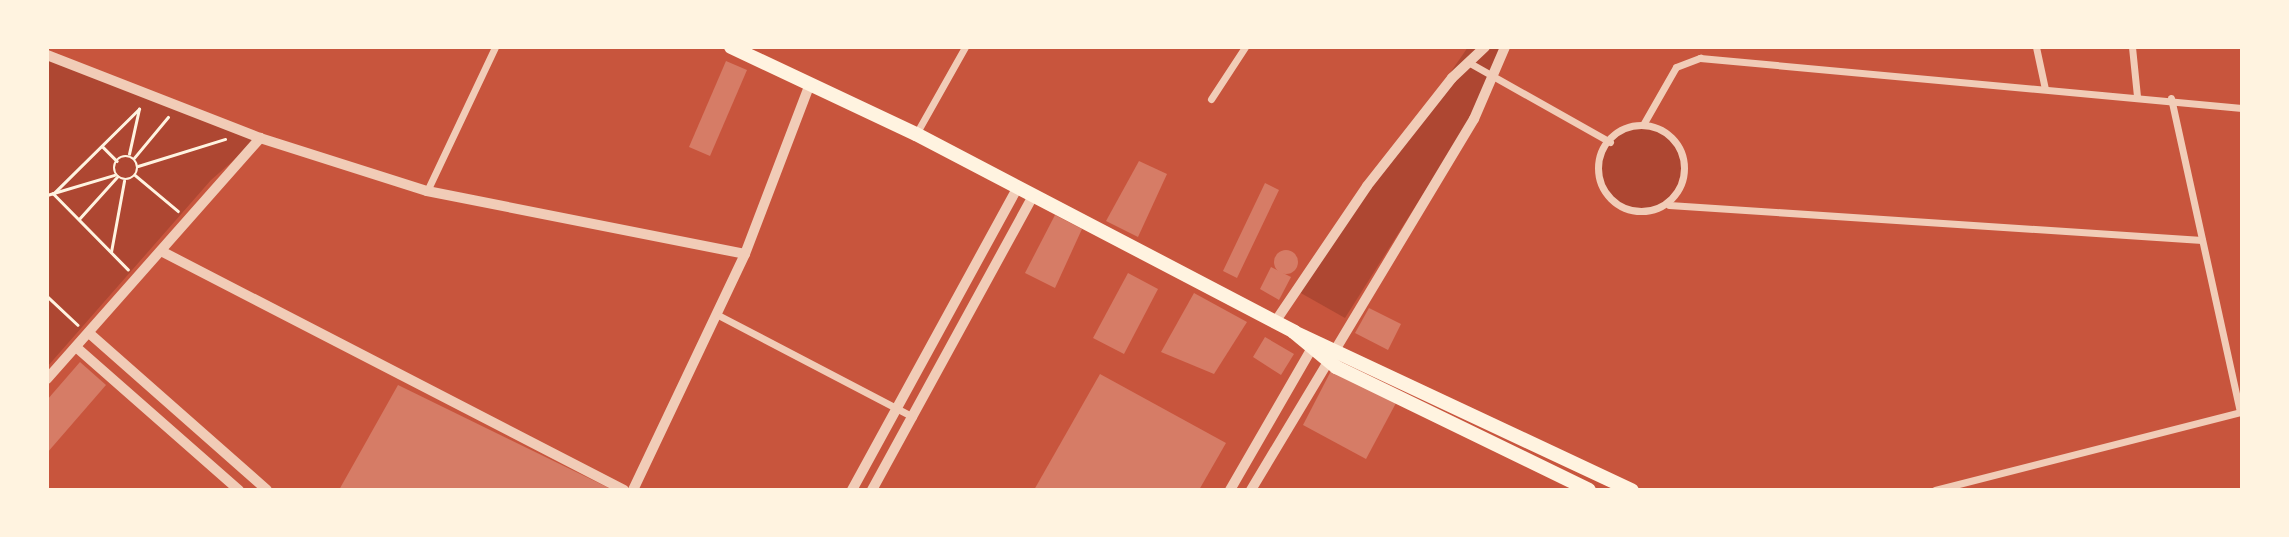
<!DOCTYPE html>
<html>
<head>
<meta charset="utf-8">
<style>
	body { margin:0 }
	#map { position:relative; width:2289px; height:537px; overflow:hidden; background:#c8553d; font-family:Quicksand,sans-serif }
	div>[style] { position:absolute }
	.green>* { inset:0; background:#ae4732 }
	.round { border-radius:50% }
	.building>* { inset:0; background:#d67c66 }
	.path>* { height:2.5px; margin:-1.25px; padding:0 1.25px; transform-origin:1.25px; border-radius:1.25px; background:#fff3e0 }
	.path>.ring { margin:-1.25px; padding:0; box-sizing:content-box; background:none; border:2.5px solid #fff3e0; border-radius:50% }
	.minor>* { height:7px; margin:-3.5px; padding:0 3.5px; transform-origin:3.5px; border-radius:3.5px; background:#f1ccb7 }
	.minor>.ring { margin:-3.5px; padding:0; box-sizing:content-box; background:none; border:7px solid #f1ccb7; border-radius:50% }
	.tertiary>* { height:10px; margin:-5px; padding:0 5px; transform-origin:5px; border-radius:5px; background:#f1ccb7 }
	.primary>* { height:14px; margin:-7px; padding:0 7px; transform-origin:7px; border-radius:7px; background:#fff3e0 }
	span { translate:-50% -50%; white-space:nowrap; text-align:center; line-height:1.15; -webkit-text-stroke:6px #fff3e0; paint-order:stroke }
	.frame { position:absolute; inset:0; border:49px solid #fff3e0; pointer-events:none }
</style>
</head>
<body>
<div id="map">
	<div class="green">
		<div style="clip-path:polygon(1468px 47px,1505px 47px,1488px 91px,1345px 318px,1299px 292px)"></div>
		<div style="clip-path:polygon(47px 59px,258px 139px,211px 180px,47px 367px)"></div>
		<div class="round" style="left:1599px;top:127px;width:82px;height:82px"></div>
	</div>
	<div class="building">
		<div style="clip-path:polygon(726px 61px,747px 70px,710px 156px,689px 147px)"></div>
		<div style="clip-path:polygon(1139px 161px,1167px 174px,1138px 237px,1106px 221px)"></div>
		<div style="clip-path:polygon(1265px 183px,1279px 190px,1237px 278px,1223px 271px)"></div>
		<div style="clip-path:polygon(1055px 215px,1082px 229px,1055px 288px,1025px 273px)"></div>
		<div class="round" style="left:1274px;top:250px;width:24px;height:24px"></div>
		<div style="clip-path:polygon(1271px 267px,1291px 277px,1279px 300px,1260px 289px)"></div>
		<div style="clip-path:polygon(1128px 273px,1158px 289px,1124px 354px,1093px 338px)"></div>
		<div style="clip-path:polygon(1194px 293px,1247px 322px,1214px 374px,1161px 352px)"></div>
		<div style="clip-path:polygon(1369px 308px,1401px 324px,1388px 350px,1355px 333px)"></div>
		<div style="clip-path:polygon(1265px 337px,1294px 354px,1281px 375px,1253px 357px)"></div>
		<div style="clip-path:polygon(80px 362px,106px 385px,47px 453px,47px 400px)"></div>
		<div style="clip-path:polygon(1332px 369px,1396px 403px,1366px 459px,1303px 425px)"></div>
		<div style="clip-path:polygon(1100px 374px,1226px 443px,1199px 490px,1034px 490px)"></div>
		<div style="clip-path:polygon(398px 385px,613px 490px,339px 490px)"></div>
	</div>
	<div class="path">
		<div style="left:102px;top:146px;width:21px;rotate:45deg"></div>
		<div style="left:129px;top:154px;width:46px;rotate:-77.5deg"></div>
		<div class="ring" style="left:114px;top:156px;width:21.5px;height:21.5px"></div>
		<div style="left:134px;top:158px;width:53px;rotate:-50.3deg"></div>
		<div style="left:138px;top:166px;width:91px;rotate:-17.2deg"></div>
		<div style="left:135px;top:175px;width:56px;rotate:39.9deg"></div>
		<div style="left:47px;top:195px;width:70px;rotate:-16.6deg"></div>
		<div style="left:79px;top:219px;width:57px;rotate:-47.9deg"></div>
		<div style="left:111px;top:252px;width:72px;rotate:-79.6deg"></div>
		<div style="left:128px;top:270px;width:107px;rotate:-134.6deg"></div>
		<div style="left:53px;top:194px;width:121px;rotate:-44.7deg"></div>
		<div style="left:47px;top:296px;width:42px;rotate:43.1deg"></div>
	</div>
	<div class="minor">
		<div style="left:2036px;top:47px;width:43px;rotate:77.9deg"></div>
		<div style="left:2132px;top:47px;width:49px;rotate:84.2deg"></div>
		<div style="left:1468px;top:62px;width:163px;rotate:29.4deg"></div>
		<div style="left:2171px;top:98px;width:321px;rotate:77.6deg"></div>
		<div style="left:1211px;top:99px;width:62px;rotate:-56.8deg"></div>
		<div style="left:1644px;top:123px;width:64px;rotate:-60.3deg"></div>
		<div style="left:1676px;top:67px;width:26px;rotate:-21deg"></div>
		<div style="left:1700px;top:58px;width:544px;rotate:5.27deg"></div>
		<div class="ring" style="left:1598px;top:125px;width:79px;height:79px"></div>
		<div style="left:916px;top:134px;width:100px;rotate:-60.6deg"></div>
		<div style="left:427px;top:191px;width:159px;rotate:-64.7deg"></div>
		<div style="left:1669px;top:205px;width:534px;rotate:3.76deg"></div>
		<div style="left:718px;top:315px;width:220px;rotate:27.6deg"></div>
		<div style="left:1935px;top:490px;width:317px;rotate:-14.3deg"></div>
	</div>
	<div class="tertiary">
		<div style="left:47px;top:55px;width:229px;rotate:21.3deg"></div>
		<div style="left:260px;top:138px;width:175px;rotate:17.6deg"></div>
		<div style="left:427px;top:191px;width:324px;rotate:11.2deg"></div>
		<div style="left:161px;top:251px;width:521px;rotate:27.3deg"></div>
		<div style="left:1275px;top:322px;width:164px;rotate:-55.9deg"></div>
		<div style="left:1367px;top:186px;width:137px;rotate:-51.8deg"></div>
		<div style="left:1452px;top:78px;width:45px;rotate:-43.2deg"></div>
		<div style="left:89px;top:333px;width:237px;rotate:41.4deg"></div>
		<div style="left:76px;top:347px;width:217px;rotate:41.3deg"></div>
		<div style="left:47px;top:379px;width:322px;rotate:-48.5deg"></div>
		<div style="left:633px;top:490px;width:261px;rotate:-64.6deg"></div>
		<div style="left:745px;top:254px;width:182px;rotate:-69.1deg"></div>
		<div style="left:852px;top:490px;width:345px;rotate:-61.3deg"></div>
		<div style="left:872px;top:490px;width:337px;rotate:-61.3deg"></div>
		<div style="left:1230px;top:490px;width:170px;rotate:-60deg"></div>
		<div style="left:1251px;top:490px;width:433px;rotate:-59deg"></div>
		<div style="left:1474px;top:119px;width:78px;rotate:-66.7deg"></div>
	</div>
	<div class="primary">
		<div style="left:731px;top:47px;width:204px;rotate:25.2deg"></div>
		<div style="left:916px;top:134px;width:427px;rotate:27.6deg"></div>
		<div style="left:1294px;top:332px;width:373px;rotate:25.1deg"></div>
		<div style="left:1294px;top:332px;width:55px;rotate:39.8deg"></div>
		<div style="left:1336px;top:367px;width:281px;rotate:25.9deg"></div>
	</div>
	<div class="frame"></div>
</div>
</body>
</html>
